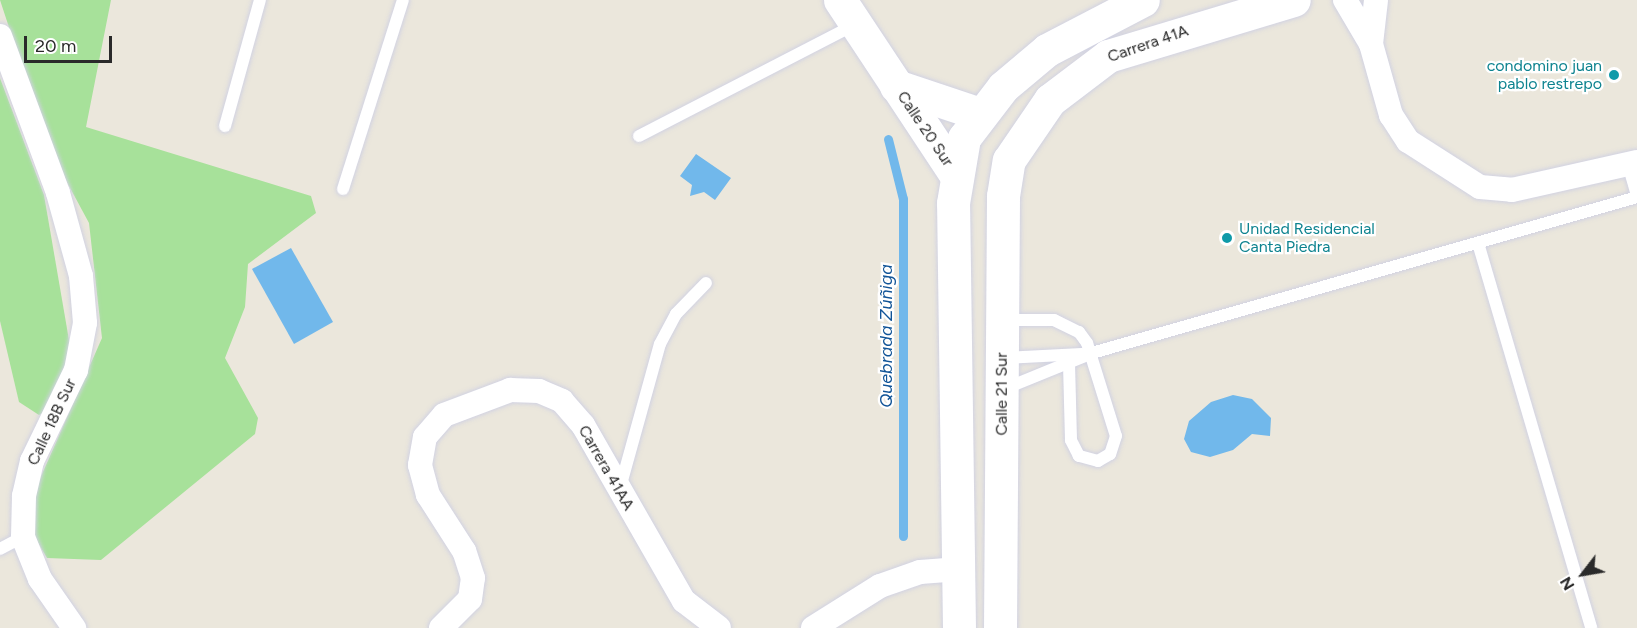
<!DOCTYPE html>
<html>
<head>
<meta charset="utf-8">
<style>
	body { margin:0 }
	#map { position:relative; width:1637px; height:628px; overflow:hidden; background:#ebe7dc; font-family:Figtree,sans-serif }
	div>[style] { position:absolute }
	.green>* { inset:0; background:#a7e19a }
	.water>* { inset:0; background:#71b8eb }
	.stream>* { height:9px; margin:-4.5px; padding:0 4.5px; transform-origin:4.5px; border-radius:4.5px; background:#71b8eb }
	.roads { filter:drop-shadow(0 0 2px #d1d2e2) drop-shadow(0 0 2px #d1d2e2) }
	.lane>* { height:12px; margin:-6px; padding:0 6px; transform-origin:6px; border-radius:6px; background:#fff }
	.street>* { height:24px; margin:-12px; padding:0 12px; transform-origin:12px; border-radius:12px; background:#fff }
	.secondary>* { height:33px; margin:-16.5px; padding:0 16.5px; transform-origin:16.5px; border-radius:16.5px; background:#fff }
	.dots>* { width:16px; height:16px; translate:-50% -50%; box-sizing:border-box; border:3px solid #fff; border-radius:50% }
	span { translate:-50% -50%; white-space:nowrap; text-align:center; line-height:1.15; -webkit-text-stroke:4.5px #fff; paint-order:stroke }
	.street-label { font-size:16px; color:#2a2a2a }
	.culture-label { font-size:16px; color:#0d838f }
	.right { translate:-100% -50%; text-align:right }
	.left { translate:0 -50%; text-align:left }
	.water-label { font-size:18px; color:#115497; font-style:italic }
	.north { position:absolute; left:1553px; top:544px; width:60px; height:60px; -webkit-text-stroke:4px #fff; paint-order:stroke; rotate:239deg; font-size:16px; font-weight:700; line-height:24px; text-align:center; color:#2a2a2a }
	.north::after { content:''; display:block; margin:auto; width:21px; height:27px; background:#2a2a2a; clip-path:polygon(50% 0,100% 100%,50% 72%,0 100%) }
	.scale { position:absolute; left:24px; top:36px; width:88px; height:27px; box-sizing:border-box; border:3px solid #2a2a2a; border-top:0; padding-left:8px; font-size:18px; line-height:21px; white-space:nowrap; color:#2a2a2a; -webkit-text-stroke:4px #fff; paint-order:stroke }
</style>
</head>
<body>
<div id="map">
	<div class="green">
		<div style="clip-path:polygon(0 0,111px 0,86px 127px,311px 196px,316px 213px,248px 264px,245px 307px,225px 358px,258px 418px,255px 434px,101px 560px,47px 558px,30px 529px,35px 490px,102px 338px,89px 223px,49px 149px)"></div>
		<div style="clip-path:polygon(0 78px,44px 195px,70px 346px,66px 378px,51px 408px,39px 415px,19px 402px,0 321px)"></div>
	</div>
	<div class="water">
		<div style="clip-path:polygon(696px 154px,731px 178px,715px 200px,704px 192px,690px 196px,692px 185px,680px 176px)"></div>
		<div style="clip-path:polygon(291px 248px,333px 322px,294px 344px,252px 269px)"></div>
		<div style="clip-path:polygon(1233px 395px,1252px 399px,1271px 418px,1270px 436px,1252px 434px,1233px 450px,1210px 457px,1191px 452px,1184px 439px,1189px 421px,1211px 402px)"></div>
	</div>
	<div class="stream">
		<div style="left:888px;top:139px;width:62px;rotate:76deg"></div>
		<div style="left:903px;top:199px;width:337px;rotate:90deg"></div>
	</div>
	<div class="roads">
		<div class="lane">
			<div style="left:225px;top:126px;width:131px;rotate:-74.5deg"></div>
			<div style="left:639px;top:136px;width:242px;rotate:-27.3deg"></div>
			<div style="left:1628px;top:164px;width:32px;rotate:74deg"></div>
			<div style="left:343px;top:189px;width:198px;rotate:-72.4deg"></div>
			<div style="left:1478px;top:243px;width:401px;rotate:73.6deg"></div>
			<div style="left:1003px;top:320px;width:51px"></div>
			<div style="left:1054px;top:320px;width:28px;rotate:26deg"></div>
			<div style="left:1079px;top:332px;width:14px;rotate:54deg"></div>
			<div style="left:1087px;top:343px;width:97px;rotate:72.7deg"></div>
			<div style="left:1116px;top:436px;width:19px;rotate:108deg"></div>
			<div style="left:1110px;top:454px;width:14px;rotate:150deg"></div>
			<div style="left:1098px;top:461px;width:20px;rotate:-165deg"></div>
			<div style="left:1079px;top:456px;width:18px;rotate:-117deg"></div>
			<div style="left:1071px;top:440px;width:77px;rotate:-91.5deg"></div>
			<div style="left:1004px;top:358px;width:78px;rotate:-2.9deg"></div>
			<div style="left:1004px;top:389px;width:95px;rotate:-22.2deg"></div>
			<div style="left:1092px;top:353px;width:567px;rotate:-15.97deg"></div>
			<div style="left:620px;top:488px;width:149px;rotate:-74.5deg"></div>
			<div style="left:660px;top:344px;width:34px;rotate:-62deg"></div>
			<div style="left:676px;top:314px;width:43px;rotate:-45.9deg"></div>
			<div style="left:0;top:549px;width:26px;rotate:-28deg"></div>
		</div>
		<div class="street">
			<div style="left:1345px;top:0;width:51px;rotate:59.4deg"></div>
			<div style="left:1371px;top:44px;width:74px;rotate:74.3deg"></div>
			<div style="left:1391px;top:115px;width:31px;rotate:57deg"></div>
			<div style="left:1408px;top:141px;width:85px;rotate:32.6deg"></div>
			<div style="left:1480px;top:187px;width:32px;rotate:5deg"></div>
			<div style="left:1512px;top:190px;width:128px;rotate:-12.6deg"></div>
			<div style="left:0;top:36px;width:167px;rotate:69.7deg"></div>
			<div style="left:58px;top:193px;width:86px;rotate:74.5deg"></div>
			<div style="left:81px;top:276px;width:47px;rotate:85.1deg"></div>
			<div style="left:85px;top:323px;width:48px;rotate:100.8deg"></div>
			<div style="left:76px;top:370px;width:101px;rotate:115.8deg"></div>
			<div style="left:32px;top:461px;width:36px;rotate:103deg"></div>
			<div style="left:24px;top:496px;width:41px;rotate:91.4deg"></div>
			<div style="left:23px;top:537px;width:45px;rotate:68deg"></div>
			<div style="left:40px;top:579px;width:60px;rotate:55.2deg"></div>
			<div style="left:1371px;top:44px;width:44px;rotate:-83.5deg"></div>
			<div style="left:441px;top:628px;width:41px;rotate:-45deg"></div>
			<div style="left:470px;top:599px;width:21px;rotate:-82deg"></div>
			<div style="left:473px;top:578px;width:28px;rotate:-108deg"></div>
			<div style="left:464px;top:551px;width:67px;rotate:-122.7deg"></div>
			<div style="left:428px;top:495px;width:31px;rotate:-105deg"></div>
			<div style="left:420px;top:465px;width:28px;rotate:-80deg"></div>
			<div style="left:425px;top:437px;width:29px;rotate:-49deg"></div>
			<div style="left:444px;top:415px;width:71px;rotate:-20.7deg"></div>
			<div style="left:510px;top:390px;width:29px;rotate:2deg"></div>
			<div style="left:539px;top:391px;width:25px;rotate:23deg"></div>
			<div style="left:562px;top:401px;width:32px;rotate:49deg"></div>
			<div style="left:583px;top:425px;width:203px;rotate:60.2deg"></div>
			<div style="left:684px;top:601px;width:44px;rotate:37.6deg"></div>
			<div style="left:813px;top:628px;width:79px;rotate:-32.1deg"></div>
			<div style="left:880px;top:586px;width:42px;rotate:-19.3deg"></div>
			<div style="left:920px;top:572px;width:40px;rotate:-4.3deg"></div>
		</div>
		<div class="secondary">
			<div style="left:840px;top:0;width:206px;rotate:56.5deg"></div>
			<div style="left:896px;top:86px;width:89px;rotate:18.4deg"></div>
			<div style="left:959px;top:628px;width:425px;rotate:-90.8deg"></div>
			<div style="left:953px;top:203px;width:66px;rotate:-80.4deg"></div>
			<div style="left:964px;top:138px;width:64px;rotate:-52.6deg"></div>
			<div style="left:1003px;top:87px;width:57px;rotate:-40.1deg"></div>
			<div style="left:1047px;top:50px;width:108px;rotate:-27.5deg"></div>
			<div style="left:1000px;top:628px;width:432px;rotate:-89.6deg"></div>
			<div style="left:1003px;top:196px;width:36px;rotate:-81deg"></div>
			<div style="left:1009px;top:160px;width:73px;rotate:-55.7deg"></div>
			<div style="left:1050px;top:100px;width:73px;rotate:-37.2deg"></div>
			<div style="left:1108px;top:56px;width:194px;rotate:-16.8deg"></div>
		</div>
	</div>
	<div class="dots">
		<div style="left:1614px;top:75px;background:#0f9aa8"></div>
		<div style="left:1227px;top:238px;background:#0f9aa8"></div>
	</div>
	<div class="street-label">
		<span style="left:1148px;top:44px;rotate:-19deg">Carrera 41A</span>
		<span style="left:925px;top:129px;rotate:56deg">Calle 20 Sur</span>
		<span style="left:1002px;top:394px;rotate:-90deg">Calle 21 Sur</span>
		<span style="left:52px;top:422px;rotate:-65deg">Calle 18B Sur</span>
		<span style="left:606px;top:468px;rotate:60deg">Carrera 41AA</span>
	</div>
	<div class="culture-label">
		<span class="right" style="left:1602px;top:75px">condomino juan<br>pablo restrepo</span>
		<span class="left" style="left:1239px;top:238px">Unidad Residencial<br>Canta Piedra</span>
	</div>
	<div class="water-label">
		<span style="left:886px;top:336px;rotate:-90deg">Quebrada Zúñiga</span>
	</div>
	<div class="north">N</div>
	<div class="scale">20 m</div>
</div>
</body>
</html>
